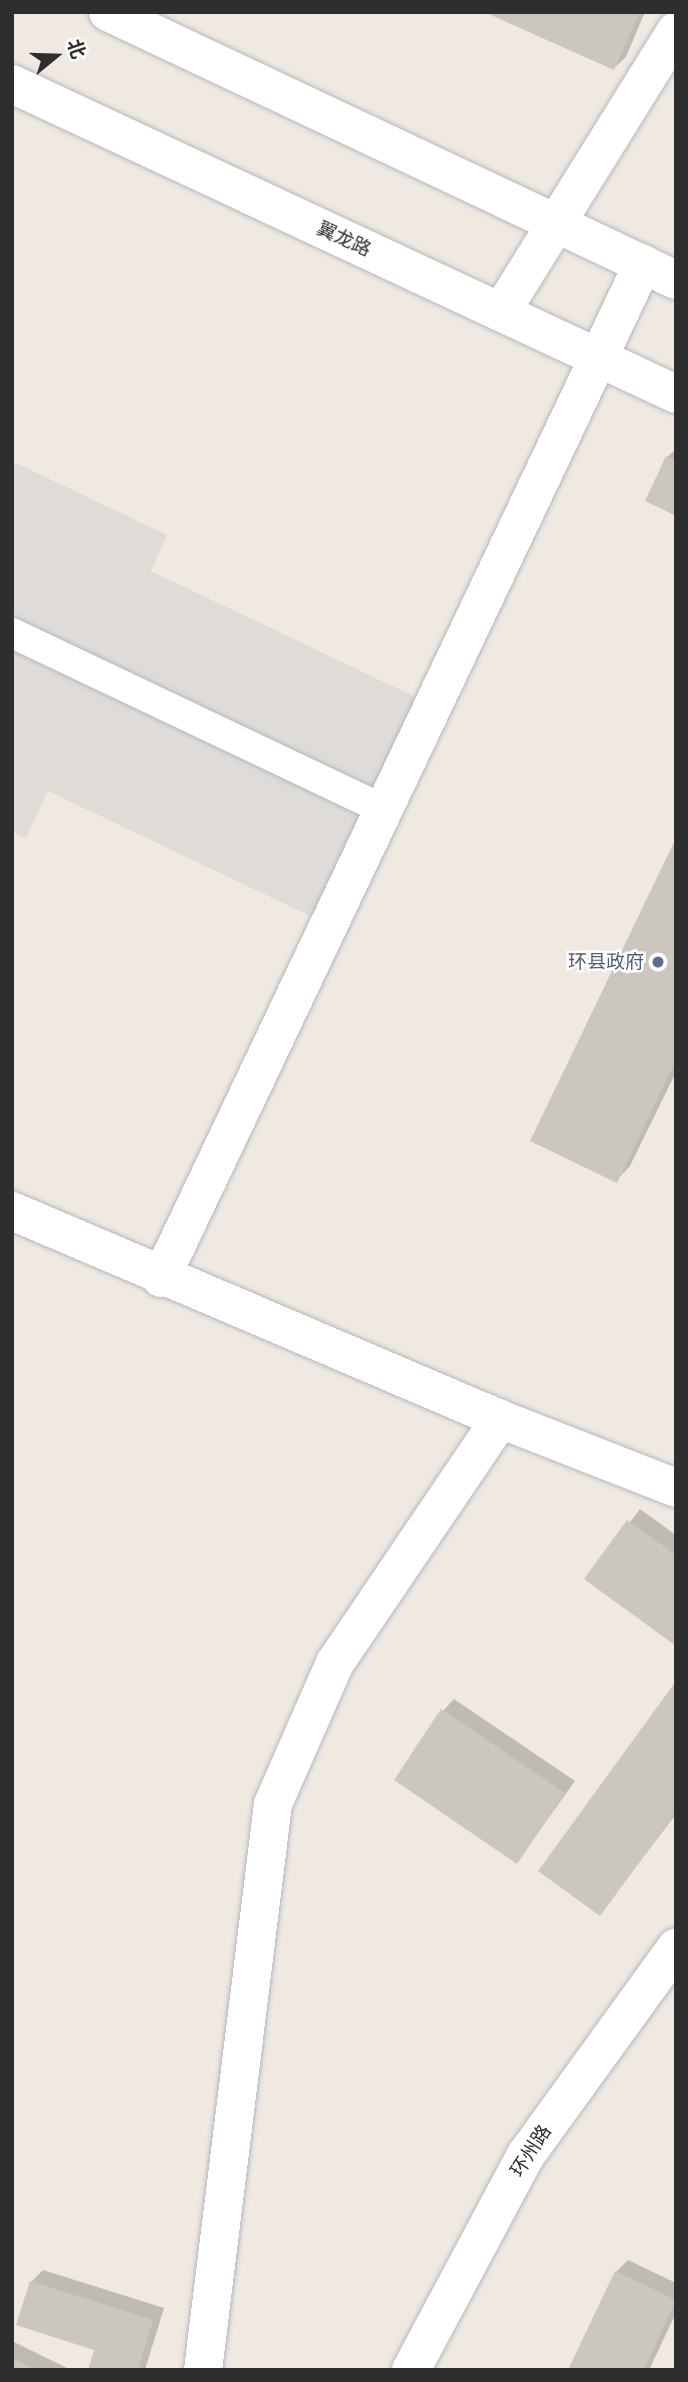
<!DOCTYPE html>
<html>
<head>
<meta charset="utf-8">
<style>
	body { margin:0 }
	#map { position:relative; width:688px; height:2382px; overflow:hidden; background:#efe9e1; font-family:"Fira Sans Condensed","Noto Sans SC",sans-serif }
	div>[style] { position:absolute }
	.plaza>* { inset:0; background:#dfdcd8 }
	.shadow>* { inset:0; background:#0003 }
	.building>* { inset:0; background:#cbc7bf }
	.roads { filter:drop-shadow(0 0 2px #b4b7c1) drop-shadow(0 0 2px #b4b7c1) }
	.pedestrian>* { height:30px; margin:-15px; padding:0 15px; transform-origin:15px; border-radius:15px; background:#fff }
	.minor>* { height:38px; margin:-19px; padding:0 19px; transform-origin:19px; border-radius:19px; background:#fff }
	.tertiary>* { height:38px; margin:-19px; padding:0 19px; transform-origin:19px; border-radius:19px; background:#fff }
	.secondary>* { height:38px; margin:-19px; padding:0 19px; transform-origin:19px; border-radius:19px; background:#fff }
	.dots>* { width:19px; height:19px; translate:-50% -50%; box-sizing:border-box; border:4px solid #fff; border-radius:50% }
	span { translate:-50% -50%; white-space:nowrap; text-align:center; line-height:1.15; -webkit-text-stroke:5px #fff; paint-order:stroke }
	.street-label { font-size:19px; color:#2e2e2e }
	.service-label { font-size:19px; color:#4e5e75 }
	.right { translate:-100% -50%; text-align:right }
	.frame { position:absolute; inset:0; border:14px solid #2e2e2e; pointer-events:none }
	.north { position:absolute; left:21px; top:21px; width:70px; height:70px; -webkit-text-stroke:5px #fff; paint-order:stroke; rotate:71deg; font-size:19px; font-weight:700; line-height:28px; text-align:center; color:#2e2e2e }
	.north::after { content:''; display:block; margin:auto; width:24px; height:32px; background:#2e2e2e; clip-path:polygon(50% 0,100% 100%,50% 72%,0 100%) }
</style>
</head>
<body>
<div id="map">
	<div class="plaza">
		<div style="clip-path:polygon(12px 461px,167px 535px,151px 571px,432px 705px,329px 925px,48px 791px,26px 838px,12px 832px)"></div>
	</div>
	<div class="shadow">
		<div style="clip-path:polygon(488px 12px,645px 12px,626px 57px,614px 68px)"></div>
		<div style="clip-path:polygon(676px 449px,676px 514px,667px 457px)"></div>
		<div style="clip-path:polygon(676px 842px,676px 1072px,630px 1166px,616px 1181px)"></div>
		<div style="clip-path:polygon(640px 1509px,676px 1535px,676px 1644px,587px 1579px)"></div>
		<div style="clip-path:polygon(676px 1684px,676px 1814px,600px 1914px)"></div>
		<div style="clip-path:polygon(454px 1699px,575px 1781px,517px 1862px,443px 1711px)"></div>
		<div style="clip-path:polygon(628px 2260px,676px 2283px,676px 2313px,649px 2370px,570px 2370px,616px 2272px)"></div>
		<div style="clip-path:polygon(43px 2270px,164px 2308px,145px 2370px,90px 2370px,96px 2349px,31px 2282px)"></div>
		<div style="clip-path:polygon(12px 2341px,71px 2370px,12px 2370px)"></div>
	</div>
	<div class="building">
		<div style="clip-path:polygon(484px 12px,640px 12px,614px 70px)"></div>
		<div style="clip-path:polygon(666px 456px,676px 461px,676px 516px,645px 501px)"></div>
		<div style="clip-path:polygon(676px 838px,676px 1060px,617px 1183px,530px 1141px)"></div>
		<div style="clip-path:polygon(627px 1520px,676px 1555px,676px 1646px,584px 1579px)"></div>
		<div style="clip-path:polygon(676px 1681px,676px 1812px,600px 1916px,538px 1871px)"></div>
		<div style="clip-path:polygon(441px 1709px,565px 1793px,517px 1864px,394px 1780px)"></div>
		<div style="clip-path:polygon(615px 2271px,676px 2300px,644px 2370px,568px 2370px)"></div>
		<div style="clip-path:polygon(30px 2281px,153px 2320px,138px 2370px,88px 2370px,94px 2350px,16px 2325px)"></div>
		<div style="clip-path:polygon(12px 2358px,36px 2370px,12px 2370px)"></div>
	</div>
	<div class="roads">
		<div class="pedestrian">
			<div style="left:12px;top:633px;width:411px;rotate:25.4deg"></div>
		</div>
		<div class="minor">
			<div style="left:203px;top:2370px;width:570px;rotate:-82.95deg"></div>
			<div style="left:273px;top:1804px;width:154px;rotate:-66.3deg"></div>
			<div style="left:335px;top:1663px;width:295px;rotate:-55.9deg"></div>
		</div>
		<div class="tertiary">
			<div style="left:501px;top:312px;width:331px;rotate:-58.1deg"></div>
			<div style="left:12px;top:1211px;width:530px;rotate:23.09deg"></div>
			<div style="left:500px;top:1419px;width:189px;rotate:21.4deg"></div>
			<div style="left:161px;top:1278px;width:1123px;rotate:-64.58deg"></div>
		</div>
		<div class="secondary">
			<div style="left:108px;top:12px;width:628px;rotate:25.26deg"></div>
			<div style="left:12px;top:84px;width:733px;rotate:25.03deg"></div>
			<div style="left:411px;top:2370px;width:244px;rotate:-61.9deg"></div>
			<div style="left:526px;top:2155px;width:256px;rotate:-54.1deg"></div>
		</div>
	</div>
	<div class="dots">
		<div style="left:658px;top:962px;background:#5c6f8a"></div>
	</div>
	<div class="street-label">
		<span style="left:344px;top:239px;rotate:25deg">翼龙路</span>
		<span style="left:531px;top:2151px;rotate:-57deg">环州路</span>
	</div>
	<div class="service-label">
		<span class="right" style="left:644px;top:962px">环县政府</span>
	</div>
	<div class="frame"></div>
	<div class="north">北</div>
</div>
</body>
</html>
